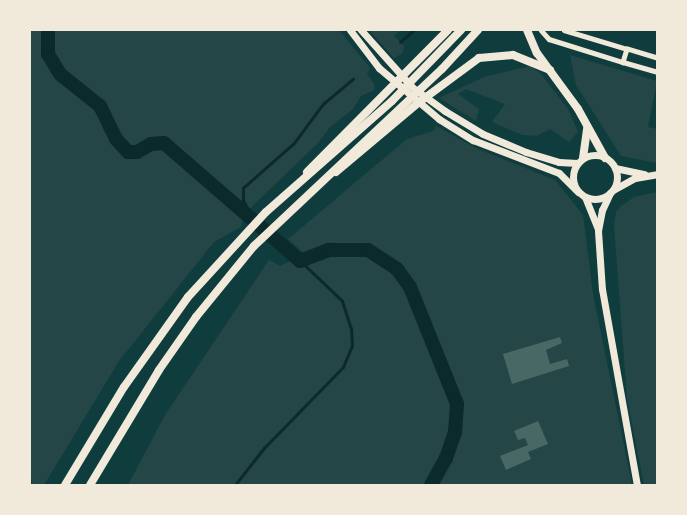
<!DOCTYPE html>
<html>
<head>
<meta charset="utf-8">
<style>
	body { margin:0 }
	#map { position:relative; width:687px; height:515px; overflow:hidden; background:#0f3d3e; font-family:"Open Sans",sans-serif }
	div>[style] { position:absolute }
	.green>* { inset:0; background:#244646 }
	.stream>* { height:2.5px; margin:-1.25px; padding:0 1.25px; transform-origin:1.25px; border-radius:1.25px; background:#0a2a2b }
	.river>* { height:14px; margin:-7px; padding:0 7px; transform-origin:7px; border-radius:7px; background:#0a2a2b }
	.building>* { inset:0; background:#486865 }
	.minor>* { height:4.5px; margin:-2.25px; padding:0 2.25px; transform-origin:2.25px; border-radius:2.25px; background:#f1e9da }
	.primary>* { height:7px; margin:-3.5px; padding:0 3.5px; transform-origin:3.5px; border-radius:3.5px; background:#f1e9da }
	.primary>.ring { margin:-3.5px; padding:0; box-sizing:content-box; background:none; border:7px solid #f1e9da; border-radius:50% }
	.trunk>* { height:8px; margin:-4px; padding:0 4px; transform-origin:4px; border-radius:4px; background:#f1e9da }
	span { translate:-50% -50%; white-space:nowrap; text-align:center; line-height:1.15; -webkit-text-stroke:4.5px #f1e9da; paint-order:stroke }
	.frame { position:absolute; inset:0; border:31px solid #f1e9da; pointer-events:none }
</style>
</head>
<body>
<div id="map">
	<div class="green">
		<div style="clip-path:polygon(30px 30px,339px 30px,370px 68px,367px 74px,375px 85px,374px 90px,361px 96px,353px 109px,330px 127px,318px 143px,244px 214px,241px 227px,214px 242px,119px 361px,44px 485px,33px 485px,30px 474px)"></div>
		<div style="clip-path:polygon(369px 30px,401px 30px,394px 36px,404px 46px,403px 53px,394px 58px)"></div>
		<div style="clip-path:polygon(570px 55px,657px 81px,648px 127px,657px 129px,657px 163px,621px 156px,576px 85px)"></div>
		<div style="clip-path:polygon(530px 66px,541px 74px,568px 109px,578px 132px,569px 142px,550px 129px,537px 136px,522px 135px,492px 122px,505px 104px,466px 89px,458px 94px,479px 109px,476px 121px,439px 98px,484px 77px)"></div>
		<div style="clip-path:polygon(436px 126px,478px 149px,555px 180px,583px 215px,593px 294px,632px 485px,128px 485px,165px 415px,269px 260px,280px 266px,305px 254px,288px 239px,407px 139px,433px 131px)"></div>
		<div style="clip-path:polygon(657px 192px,657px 485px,644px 485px,627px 398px,614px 225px,616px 212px,621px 206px,634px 197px)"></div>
	</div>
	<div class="stream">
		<div style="left:400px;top:42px;width:18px;rotate:-41deg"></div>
		<div style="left:253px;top:220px;width:22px;rotate:-117deg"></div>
		<div style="left:243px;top:200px;width:12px;rotate:-90deg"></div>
		<div style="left:243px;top:188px;width:68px;rotate:-41.4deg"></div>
		<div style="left:294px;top:143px;width:49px;rotate:-53.4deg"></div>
		<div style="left:323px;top:104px;width:39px;rotate:-40deg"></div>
		<div style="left:235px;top:485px;width:47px;rotate:-51.9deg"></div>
		<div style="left:264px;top:448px;width:113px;rotate:-45.7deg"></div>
		<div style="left:343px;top:367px;width:23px;rotate:-67deg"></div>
		<div style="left:352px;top:346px;width:17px;rotate:-93deg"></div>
		<div style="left:351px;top:329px;width:29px;rotate:-108deg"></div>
		<div style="left:342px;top:301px;width:58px;rotate:-136.4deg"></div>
	</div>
	<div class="river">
		<div style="left:48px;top:30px;width:24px;rotate:90deg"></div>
		<div style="left:48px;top:54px;width:23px;rotate:59deg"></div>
		<div style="left:60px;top:74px;width:51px;rotate:38.7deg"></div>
		<div style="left:100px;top:106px;width:37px;rotate:64deg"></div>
		<div style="left:116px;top:139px;width:18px;rotate:47deg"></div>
		<div style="left:128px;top:152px;width:9px"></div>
		<div style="left:137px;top:152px;width:16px;rotate:-30deg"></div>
		<div style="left:151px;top:144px;width:13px;rotate:-4deg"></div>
		<div style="left:164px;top:143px;width:180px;rotate:40.9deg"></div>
		<div style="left:300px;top:261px;width:31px;rotate:-21deg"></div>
		<div style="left:329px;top:250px;width:39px"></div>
		<div style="left:368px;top:250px;width:35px;rotate:33deg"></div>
		<div style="left:397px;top:269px;width:22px;rotate:54deg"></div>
		<div style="left:410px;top:287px;width:126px;rotate:68.1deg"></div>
		<div style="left:457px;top:404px;width:28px;rotate:94deg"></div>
		<div style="left:455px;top:432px;width:28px;rotate:109deg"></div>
		<div style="left:446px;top:458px;width:31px;rotate:119deg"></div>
	</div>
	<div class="building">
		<div style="clip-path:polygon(560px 337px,562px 343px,546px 350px,550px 364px,567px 359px,569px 366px,512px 384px,503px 354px)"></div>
		<div style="clip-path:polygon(538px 421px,548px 444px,528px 452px,531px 459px,506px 470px,500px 456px,528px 445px,525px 438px,518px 440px,514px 431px)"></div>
	</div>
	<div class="minor">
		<div style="left:541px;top:30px;width:12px;rotate:48deg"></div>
		<div style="left:549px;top:39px;width:77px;rotate:17.3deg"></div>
		<div style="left:564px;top:30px;width:66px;rotate:16.8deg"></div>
		<div style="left:657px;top:58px;width:31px;rotate:-163deg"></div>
		<div style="left:627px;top:49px;width:14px;rotate:107deg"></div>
		<div style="left:623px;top:62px;width:35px;rotate:16deg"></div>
	</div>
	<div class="primary">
		<div style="left:350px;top:30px;width:48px;rotate:52.7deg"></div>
		<div style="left:379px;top:68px;width:79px;rotate:40.4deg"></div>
		<div style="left:439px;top:119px;width:40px;rotate:32deg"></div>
		<div style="left:473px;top:140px;width:92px;rotate:21deg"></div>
		<div style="left:559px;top:173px;width:27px;rotate:45deg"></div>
		<div style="left:361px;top:30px;width:76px;rotate:48.2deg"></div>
		<div style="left:412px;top:87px;width:41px;rotate:36deg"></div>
		<div style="left:445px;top:111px;width:44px;rotate:31.2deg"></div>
		<div style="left:483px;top:134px;width:47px;rotate:22.7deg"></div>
		<div style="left:526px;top:152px;width:34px;rotate:17deg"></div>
		<div style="left:559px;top:162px;width:18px;rotate:3deg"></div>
		<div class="ring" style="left:573px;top:155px;width:37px;height:37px"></div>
		<div style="left:615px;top:168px;width:30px;rotate:12deg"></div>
		<div style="left:613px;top:190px;width:25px;rotate:-29deg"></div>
		<div style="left:635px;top:178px;width:22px;rotate:-10deg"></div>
		<div style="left:610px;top:193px;width:19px;rotate:115deg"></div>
		<div style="left:602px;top:210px;width:21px;rotate:101deg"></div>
		<div style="left:598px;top:231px;width:58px;rotate:86.1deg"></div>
		<div style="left:602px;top:289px;width:199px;rotate:79.9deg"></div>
		<div style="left:585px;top:197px;width:35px;rotate:68deg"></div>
	</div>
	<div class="trunk">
		<div style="left:527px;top:30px;width:25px;rotate:67deg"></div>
		<div style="left:537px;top:53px;width:69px;rotate:53.8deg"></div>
		<div style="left:578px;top:109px;width:56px;rotate:61.1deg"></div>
		<div style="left:583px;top:158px;width:30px;rotate:-82deg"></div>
		<div style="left:307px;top:172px;width:200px;rotate:-45.2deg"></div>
		<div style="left:336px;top:172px;width:107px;rotate:-40.1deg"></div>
		<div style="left:418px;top:103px;width:76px;rotate:-36.4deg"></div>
		<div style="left:479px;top:58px;width:34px;rotate:-5deg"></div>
		<div style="left:513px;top:55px;width:40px;rotate:22deg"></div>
		<div style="left:65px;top:485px;width:114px;rotate:-59deg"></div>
		<div style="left:124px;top:387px;width:110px;rotate:-54.6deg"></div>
		<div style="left:188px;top:297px;width:115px;rotate:-47.5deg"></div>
		<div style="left:266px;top:212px;width:168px;rotate:-41.4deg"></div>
		<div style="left:392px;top:101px;width:99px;rotate:-45.8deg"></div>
		<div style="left:90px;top:485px;width:134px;rotate:-59deg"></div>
		<div style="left:159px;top:370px;width:65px;rotate:-55.1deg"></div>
		<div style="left:196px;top:317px;width:92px;rotate:-50.8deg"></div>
		<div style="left:254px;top:246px;width:258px;rotate:-43.3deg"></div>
		<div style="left:442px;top:69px;width:53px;rotate:-47.3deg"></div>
	</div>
	<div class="frame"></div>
</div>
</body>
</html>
